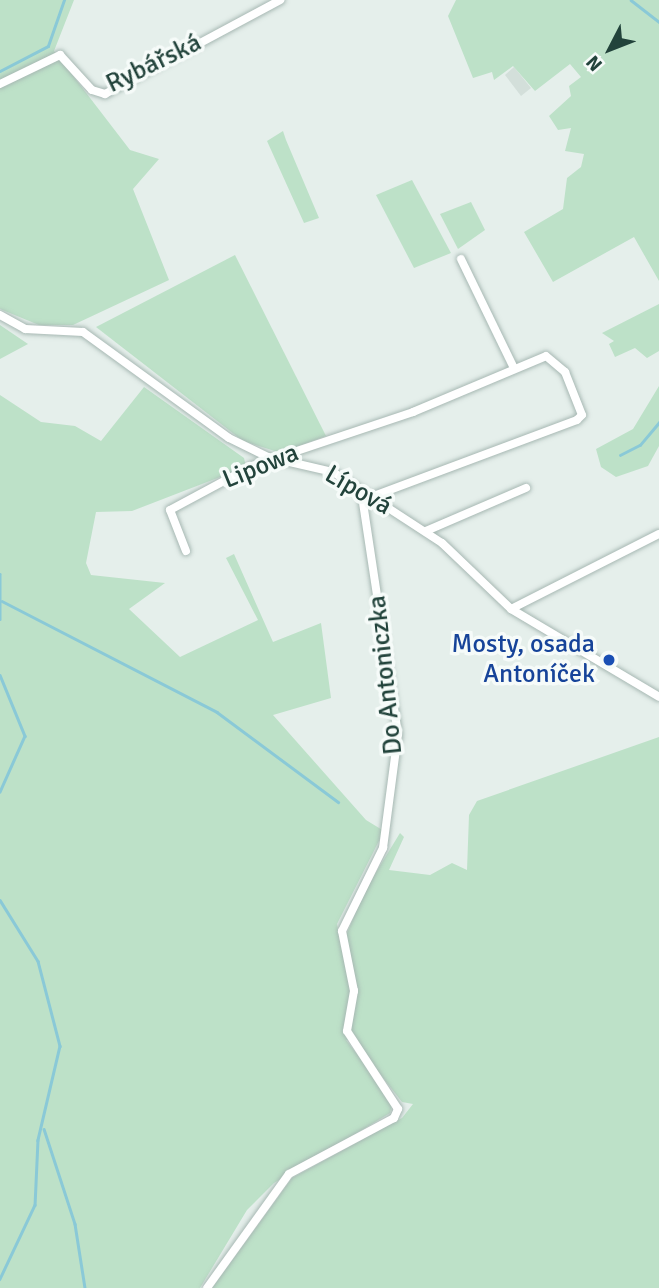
<!DOCTYPE html>
<html>
<head>
<meta charset="utf-8">
<style>
	body { margin:0 }
	#map { position:relative; width:659px; height:1288px; overflow:hidden; background:#e5efeb; font-family:Signika,sans-serif }
	div>[style] { position:absolute }
	.built>* { inset:0; background:#d3dfda }
	.green>* { inset:0; background:#bde1c8 }
	.stream>* { height:2.5px; margin:-1.25px; padding:0 1.25px; transform-origin:1.25px; border-radius:1.25px; background:#8ac9d7 }
	.roads { filter:drop-shadow(0 0 2px #a7b8b3) drop-shadow(0 0 2px #a7b8b3) }
	.street>* { height:8px; margin:-4px; padding:0 4px; transform-origin:4px; border-radius:4px; background:#fff }
	.dots>* { width:19px; height:19px; translate:-50% -50%; box-sizing:border-box; border:4px solid #f6fbf9; border-radius:50% }
	span { translate:-50% -50%; white-space:nowrap; text-align:center; line-height:1.15; -webkit-text-stroke:7px #f6fbf9; paint-order:stroke }
	.street-label { font-size:26px; color:#22433b }
	.transit-label { font-size:26px; color:#164399 }
	.right { translate:-100% -50%; text-align:right }
	.north { position:absolute; left:575px; top:14px; width:70px; height:70px; -webkit-text-stroke:5px #f6fbf9; paint-order:stroke; rotate:228deg; font-size:19px; font-weight:700; line-height:28px; text-align:center; color:#22433b }
	.north::after { content:''; display:block; margin:auto; width:24px; height:32px; background:#22433b; clip-path:polygon(50% 0,100% 100%,50% 72%,0 100%) }
</style>
</head>
<body>
<div id="map">
	<div class="built">
		<div style="clip-path:polygon(514px 67px,531px 88px,521px 96px,505px 75px)"></div>
	</div>
	<div class="green">
		<div style="clip-path:polygon(0 0,74px 0,54px 51px,130px 150px,159px 159px,133px 189px,169px 280px,73px 325px,39px 325px,0 309px)"></div>
		<div style="clip-path:polygon(456px 0,659px 0,659px 281px,634px 237px,553px 282px,524px 232px,563px 209px,567px 178px,581px 167px,584px 154px,565px 151px,571px 128px,558px 130px,549px 116px,571px 96px,569px 86px,581px 77px,570px 64px,535px 91px,513px 66px,494px 80px,492px 72px,473px 78px,448px 16px)"></div>
		<div style="clip-path:polygon(283px 131px,286px 140px,319px 218px,304px 223px,267px 141px)"></div>
		<div style="clip-path:polygon(412px 180px,451px 253px,414px 268px,376px 195px)"></div>
		<div style="clip-path:polygon(471px 202px,485px 230px,458px 249px,440px 214px)"></div>
		<div style="clip-path:polygon(235px 255px,326px 436px,281px 453px,243px 441px,96px 327px)"></div>
		<div style="clip-path:polygon(659px 304px,659px 351px,647px 358px,635px 348px,615px 357px,609px 344px,614px 341px,602px 333px)"></div>
		<div style="clip-path:polygon(0 325px,28px 344px,0 359px)"></div>
		<div style="clip-path:polygon(659px 386px,659px 446px,648px 466px,616px 477px,601px 467px,596px 449px,633px 429px)"></div>
		<div style="clip-path:polygon(144px 387px,244px 458px,246px 467px,132px 511px,96px 512px,86px 563px,91px 575px,165px 583px,129px 609px,180px 657px,258px 620px,226px 558px,234px 554px,273px 642px,321px 623px,331px 698px,273px 715px,366px 820px,384px 831px,337px 924px,341px 948px,364px 892px,400px 833px,404px 837px,389px 870px,430px 875px,452px 863px,467px 870px,469px 815px,477px 801px,659px 737px,659px 1288px,212px 1288px,292px 1178px,402px 1118px,413px 1104px,402px 1102px,355px 1042px,346px 1040px,378px 1081px,392px 1104px,390px 1113px,274px 1183px,247px 1210px,200px 1288px,0 1288px,0 395px,41px 422px,75px 426px,101px 441px)"></div>
	</div>
	<div class="stream">
		<div style="left:631px;top:0;width:36px;rotate:38deg"></div>
		<div style="left:0;top:71px;width:54px;rotate:-27.5deg"></div>
		<div style="left:48px;top:46px;width:49px;rotate:-70.8deg"></div>
		<div style="left:620px;top:455px;width:22px;rotate:-27deg"></div>
		<div style="left:640px;top:445px;width:30px;rotate:-50deg"></div>
		<div style="left:0;top:574px;width:45px;rotate:90deg"></div>
		<div style="left:2px;top:601px;width:242px;rotate:27.3deg"></div>
		<div style="left:217px;top:712px;width:151px;rotate:36.6deg"></div>
		<div style="left:0;top:675px;width:66px;rotate:67.7deg"></div>
		<div style="left:25px;top:736px;width:61px;rotate:114.1deg"></div>
		<div style="left:0;top:900px;width:72px;rotate:58.1deg"></div>
		<div style="left:38px;top:961px;width:88px;rotate:75.5deg"></div>
		<div style="left:60px;top:1046px;width:97px;rotate:103.2deg"></div>
		<div style="left:38px;top:1140px;width:65px;rotate:92.6deg"></div>
		<div style="left:35px;top:1205px;width:82px;rotate:115.3deg"></div>
		<div style="left:44px;top:1129px;width:100px;rotate:71.9deg"></div>
		<div style="left:75px;top:1224px;width:65px;rotate:81.1deg"></div>
	</div>
	<div class="roads">
		<div class="street">
			<div style="left:0;top:84px;width:67px;rotate:-25.8deg"></div>
			<div style="left:60px;top:55px;width:47px;rotate:47.6deg"></div>
			<div style="left:92px;top:90px;width:14px;rotate:17deg"></div>
			<div style="left:105px;top:94px;width:199px;rotate:-28.2deg"></div>
			<div style="left:461px;top:259px;width:121px;rotate:64.1deg"></div>
			<div style="left:0;top:315px;width:29px;rotate:29deg"></div>
			<div style="left:25px;top:329px;width:58px;rotate:3deg"></div>
			<div style="left:83px;top:332px;width:180px;rotate:36deg"></div>
			<div style="left:229px;top:438px;width:43px;rotate:26deg"></div>
			<div style="left:268px;top:457px;width:67px;rotate:13deg"></div>
			<div style="left:333px;top:472px;width:130px;rotate:33.1deg"></div>
			<div style="left:442px;top:543px;width:95px;rotate:43.7deg"></div>
			<div style="left:511px;top:609px;width:172px;rotate:30.7deg"></div>
			<div style="left:426px;top:531px;width:109px;rotate:-23.3deg"></div>
			<div style="left:186px;top:551px;width:44px;rotate:-111.3deg"></div>
			<div style="left:170px;top:510px;width:93px;rotate:-28.2deg"></div>
			<div style="left:252px;top:466px;width:170px;rotate:-18.5deg"></div>
			<div style="left:413px;top:412px;width:144px;rotate:-22.8deg"></div>
			<div style="left:546px;top:356px;width:25px;rotate:40deg"></div>
			<div style="left:565px;top:372px;width:46px;rotate:68.4deg"></div>
			<div style="left:582px;top:415px;width:7px;rotate:135deg"></div>
			<div style="left:577px;top:420px;width:220px;rotate:159.5deg"></div>
			<div style="left:511px;top:609px;width:166px;rotate:-26.9deg"></div>
			<div style="left:207px;top:1288px;width:140px;rotate:-54.3deg"></div>
			<div style="left:289px;top:1174px;width:119px;rotate:-28.1deg"></div>
			<div style="left:394px;top:1118px;width:10px;rotate:-66deg"></div>
			<div style="left:398px;top:1109px;width:93px;rotate:-123.2deg"></div>
			<div style="left:347px;top:1031px;width:41px;rotate:-80.1deg"></div>
			<div style="left:354px;top:991px;width:61px;rotate:-101.3deg"></div>
			<div style="left:342px;top:931px;width:93px;rotate:-63.7deg"></div>
			<div style="left:383px;top:848px;width:115px;rotate:-82.5deg"></div>
			<div style="left:398px;top:734px;width:247px;rotate:-98.6deg"></div>
		</div>
	</div>
	<div class="dots">
		<div style="left:609px;top:660px;background:#1a4fb4"></div>
	</div>
	<div class="street-label">
		<span style="left:154px;top:64px;rotate:-26deg">Rybářská</span>
		<span style="left:261px;top:467px;rotate:-22deg">Lipowa</span>
		<span style="left:358px;top:491px;rotate:30deg">Lípová</span>
		<span style="left:386px;top:675px;rotate:-96deg">Do Antoniczka</span>
	</div>
	<div class="transit-label">
		<span class="right" style="left:595px;top:660px">Mosty, osada<br>Antoníček</span>
	</div>
	<div class="north">N</div>
</div>
</body>
</html>
